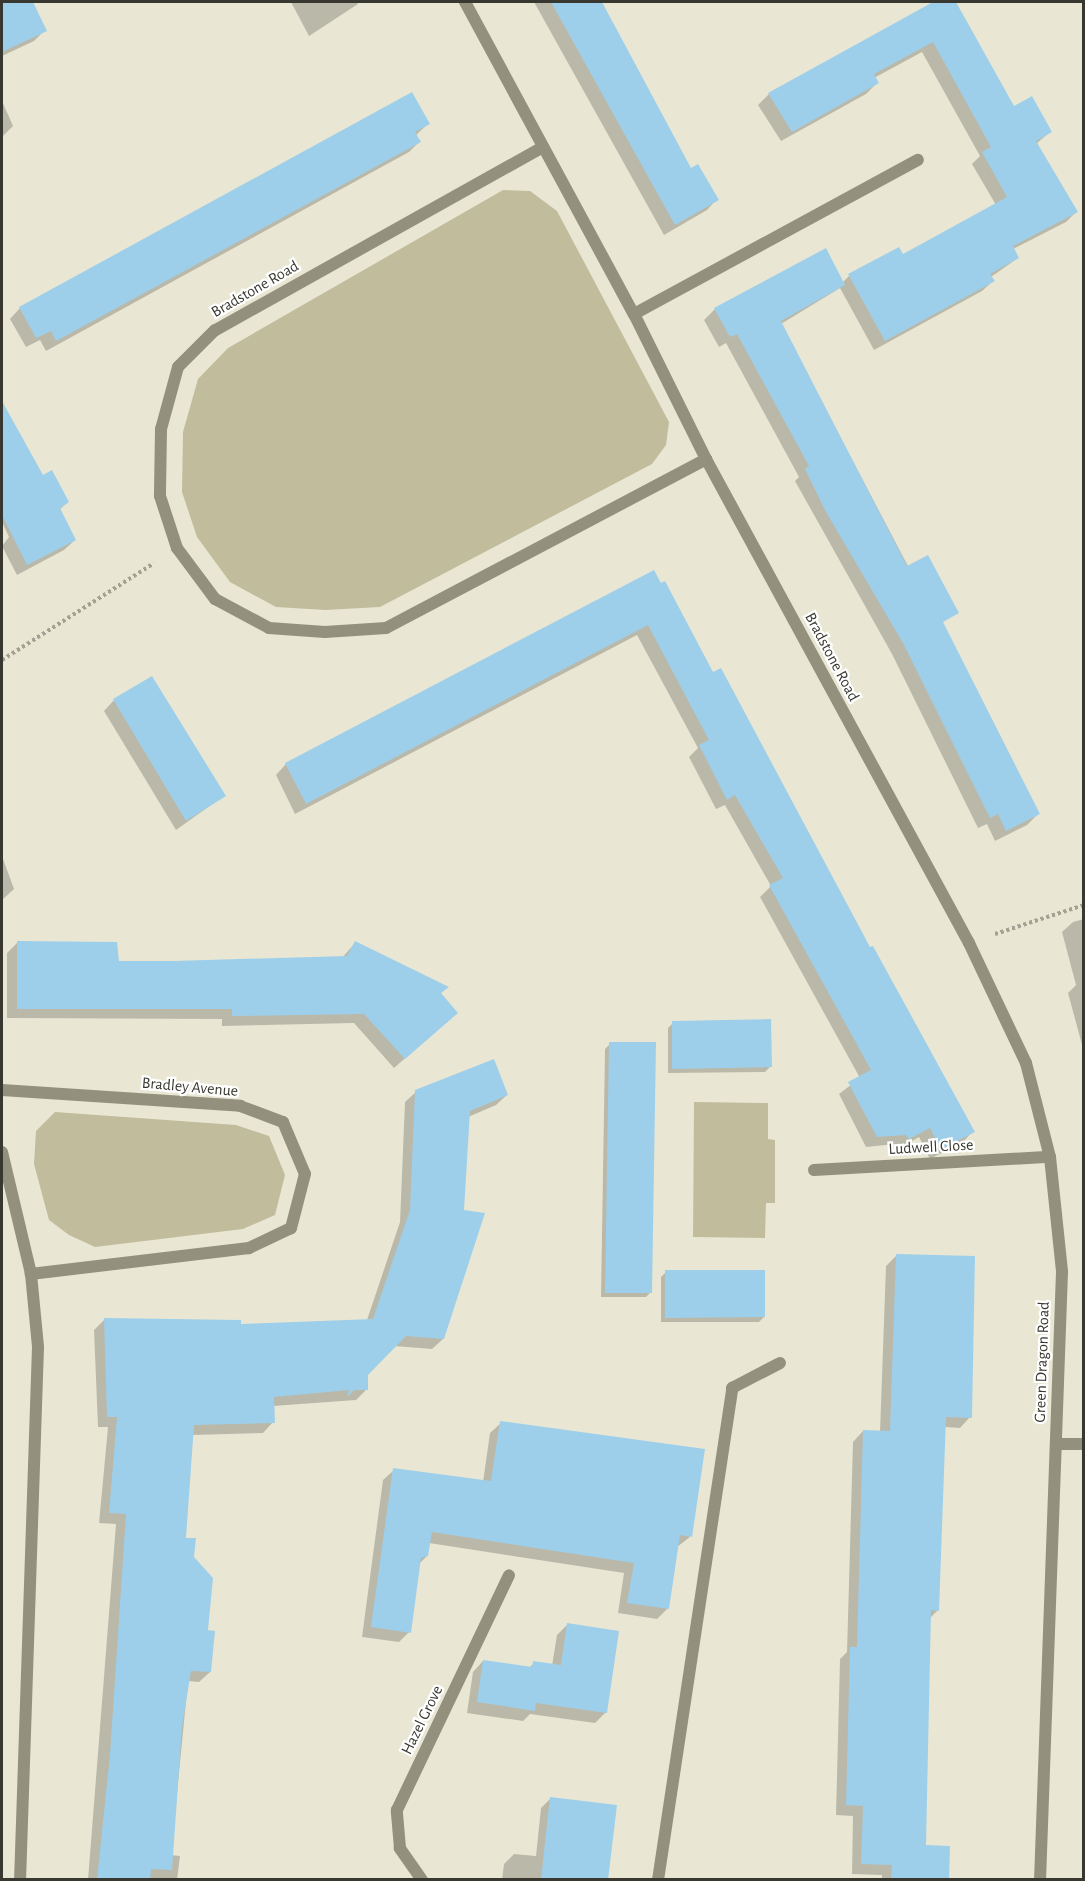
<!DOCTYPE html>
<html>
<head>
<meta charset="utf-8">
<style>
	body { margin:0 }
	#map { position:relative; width:1085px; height:1881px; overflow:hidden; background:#e9e7d4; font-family:"Alegreya Sans",sans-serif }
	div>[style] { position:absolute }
	.green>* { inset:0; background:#c0bc9c }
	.shadow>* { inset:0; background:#0003 }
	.building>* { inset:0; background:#9ecfea }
	.path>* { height:4px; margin-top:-2px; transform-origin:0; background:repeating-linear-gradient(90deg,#a3a193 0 3px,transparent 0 6px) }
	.lane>* { height:12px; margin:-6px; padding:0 6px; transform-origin:6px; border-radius:6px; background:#93917d }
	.street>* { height:12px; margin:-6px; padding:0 6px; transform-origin:6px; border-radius:6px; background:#93917d }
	span { translate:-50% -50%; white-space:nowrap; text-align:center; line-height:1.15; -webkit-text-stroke:4.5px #fff; paint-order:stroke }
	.street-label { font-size:16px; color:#383730 }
	.frame { position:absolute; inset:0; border:3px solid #383730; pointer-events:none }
</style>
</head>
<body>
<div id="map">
	<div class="green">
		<div style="clip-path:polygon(503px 190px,530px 191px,557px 211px,669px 422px,666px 445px,652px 464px,380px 607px,325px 610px,276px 607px,230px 582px,197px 537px,182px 492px,183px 432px,198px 379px,228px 348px)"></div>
		<div style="clip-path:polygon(694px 1102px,768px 1103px,768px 1139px,775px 1140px,775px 1203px,766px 1203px,765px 1238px,693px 1237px)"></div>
		<div style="clip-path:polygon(55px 1112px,236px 1125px,269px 1136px,285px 1175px,275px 1215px,243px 1229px,95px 1247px,69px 1235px,49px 1220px,34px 1164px,36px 1131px)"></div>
	</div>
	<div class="shadow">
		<div style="clip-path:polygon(2px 2px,31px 2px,45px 30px,34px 41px,2px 56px)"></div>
		<div style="clip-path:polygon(291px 2px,357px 2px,358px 4px,309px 36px)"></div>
		<div style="clip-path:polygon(534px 2px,601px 2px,691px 170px,717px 199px,707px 210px,664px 235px)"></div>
		<div style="clip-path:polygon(936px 2px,954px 2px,1014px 108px,1050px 132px,1036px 144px,1076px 212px,1066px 222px,1013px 249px,1018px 258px,991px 277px,993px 281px,982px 291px,874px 350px,840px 288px,781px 324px,1038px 814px,1027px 825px,995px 841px,987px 824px,978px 828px,892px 654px,795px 481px,799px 477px,726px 343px,719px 347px,704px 320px,715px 309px,826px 250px,842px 283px,849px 276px,902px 256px,996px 205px,972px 164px,980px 156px,922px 52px,874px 78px,877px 83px,866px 94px,781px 141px,758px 105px,769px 94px)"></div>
		<div style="clip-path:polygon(2px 101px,13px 126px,2px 137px)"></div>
		<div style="clip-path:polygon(428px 124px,416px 135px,419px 142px,409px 152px,46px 351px,40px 340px,26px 347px,10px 319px,20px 308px)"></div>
		<div style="clip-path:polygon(10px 419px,42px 477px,68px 502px,59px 510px,75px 540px,64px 550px,17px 575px,2px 546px,9px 537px,2px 522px,2px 424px)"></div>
		<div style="clip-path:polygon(654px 572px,973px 1131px,963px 1142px,930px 1159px,919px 1137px,898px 1149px,895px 1144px,866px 1147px,839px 1094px,860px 1078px,760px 897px,771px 886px,725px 805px,716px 809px,689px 757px,698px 748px,637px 635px,295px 814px,276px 775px,286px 764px)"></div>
		<div style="clip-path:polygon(114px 700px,225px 795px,176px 830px,104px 711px)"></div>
		<div style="clip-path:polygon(2px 856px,14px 889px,2px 900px)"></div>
		<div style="clip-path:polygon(1084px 919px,1084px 1052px,1068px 993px,1076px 985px,1062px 932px,1073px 922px)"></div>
		<div style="clip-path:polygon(17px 943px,118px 963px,342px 958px,355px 943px,447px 987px,440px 994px,445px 1023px,394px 1068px,354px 1023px,222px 1026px,222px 1019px,7px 1018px,7px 953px)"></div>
		<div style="clip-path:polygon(673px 1023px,770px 1067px,765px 1072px,668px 1073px,668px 1028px)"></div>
		<div style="clip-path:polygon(610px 1044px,651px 1292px,646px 1297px,601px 1297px,605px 1049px)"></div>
		<div style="clip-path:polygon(416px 1092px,507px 1095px,496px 1105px,468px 1117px,443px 1339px,432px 1349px,394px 1346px,367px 1375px,367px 1389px,356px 1400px,273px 1406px,273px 1422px,263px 1433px,192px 1435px,185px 1539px,193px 1558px,210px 1672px,199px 1682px,188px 1681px,171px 1855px,180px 1856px,177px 1880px,88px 1880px,116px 1524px,99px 1523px,108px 1427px,98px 1427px,94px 1330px,104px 1320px,240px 1325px,367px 1320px,400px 1222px,405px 1102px)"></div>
		<div style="clip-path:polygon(896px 1256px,970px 1417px,960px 1428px,945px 1427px,938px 1610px,929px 1619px,924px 1847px,948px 1880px,882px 1880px,882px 1875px,852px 1874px,853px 1816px,836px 1815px,840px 1659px,847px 1652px,853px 1442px,863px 1431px,880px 1432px,886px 1266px)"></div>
		<div style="clip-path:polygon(666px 1272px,764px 1317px,759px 1322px,661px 1322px,661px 1277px)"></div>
		<div style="clip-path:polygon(501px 1423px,690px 1537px,677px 1547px,668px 1608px,657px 1619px,618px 1613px,624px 1573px,429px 1543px,427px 1556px,419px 1564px,409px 1632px,399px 1642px,362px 1637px,383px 1480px,394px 1470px,483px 1482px,490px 1433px)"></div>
		<div style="clip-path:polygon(567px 1625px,606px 1712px,595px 1723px,530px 1714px,523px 1721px,467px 1713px,473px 1672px,483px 1661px,529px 1668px,534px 1663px,552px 1666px,557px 1635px)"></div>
		<div style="clip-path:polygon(550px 1799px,607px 1880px,502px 1880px,504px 1864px,514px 1854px,536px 1856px,541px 1808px)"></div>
	</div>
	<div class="building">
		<div style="clip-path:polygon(2px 2px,33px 2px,47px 31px,2px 52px)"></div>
		<div style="clip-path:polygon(551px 2px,602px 2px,691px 168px,698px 164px,719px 200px,675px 225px)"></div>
		<div style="clip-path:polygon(933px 2px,956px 2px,1014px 106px,1032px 96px,1052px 132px,1036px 141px,1078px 212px,1013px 246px,1019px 258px,990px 274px,995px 281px,885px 341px,848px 274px,899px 247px,903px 254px,1007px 197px,982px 152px,991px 147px,933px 42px,874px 74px,879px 83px,792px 132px,768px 93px)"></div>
		<div style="clip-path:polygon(412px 92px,430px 124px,415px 132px,421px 142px,56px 341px,51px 331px,36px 338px,19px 307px)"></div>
		<div style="clip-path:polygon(826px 248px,845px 285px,781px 321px,907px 566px,928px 555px,959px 613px,943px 622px,1040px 814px,1006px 831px,998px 814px,990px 818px,903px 643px,826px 512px,805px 469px,809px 466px,737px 334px,730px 337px,714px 308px)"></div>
		<div style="clip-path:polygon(2px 401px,43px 475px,52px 470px,69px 502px,60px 508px,76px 540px,27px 565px,2px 515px)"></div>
		<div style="clip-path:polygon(654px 570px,661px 583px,665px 581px,713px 672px,721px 668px,870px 947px,873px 946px,975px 1132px,941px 1149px,930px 1128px,909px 1139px,906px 1135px,877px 1137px,848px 1082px,871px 1070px,769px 885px,783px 878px,735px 795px,727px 800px,699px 745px,709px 740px,648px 625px,306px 804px,285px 763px)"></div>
		<div style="clip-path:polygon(152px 676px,226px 796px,186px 821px,113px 699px)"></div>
		<div style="clip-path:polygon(17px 941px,117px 942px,119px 961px,173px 961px,347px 956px,355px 941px,449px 987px,441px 993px,458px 1013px,405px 1059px,364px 1014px,232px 1016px,232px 1009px,17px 1009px)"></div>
		<div style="clip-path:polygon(771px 1019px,772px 1067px,672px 1069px,672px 1021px)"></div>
		<div style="clip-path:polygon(609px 1042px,656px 1042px,652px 1293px,605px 1293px)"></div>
		<div style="clip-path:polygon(494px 1059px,508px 1095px,470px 1111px,464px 1210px,485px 1213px,444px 1339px,406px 1336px,368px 1375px,368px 1390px,354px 1390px,347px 1397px,349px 1390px,274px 1397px,275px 1423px,194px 1425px,186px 1538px,196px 1538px,194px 1557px,213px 1578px,208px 1630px,215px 1631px,211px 1672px,191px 1671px,182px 1727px,172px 1870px,151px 1869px,150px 1880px,97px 1880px,110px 1755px,126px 1514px,109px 1513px,117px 1417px,107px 1417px,104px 1318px,241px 1320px,241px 1324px,373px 1319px,410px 1210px,415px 1090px)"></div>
		<div style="clip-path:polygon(896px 1254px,975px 1256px,972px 1418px,946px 1417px,939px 1611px,931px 1610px,926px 1845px,950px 1846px,949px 1880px,891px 1880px,892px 1865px,861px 1864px,863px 1806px,846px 1805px,850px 1647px,857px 1647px,863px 1430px,890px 1431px)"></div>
		<div style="clip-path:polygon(665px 1270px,765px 1270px,765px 1317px,665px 1318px)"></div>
		<div style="clip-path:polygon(500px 1421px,705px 1449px,692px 1537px,680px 1535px,669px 1609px,627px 1603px,634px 1563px,432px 1532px,428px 1556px,421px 1558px,411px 1633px,371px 1627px,393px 1468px,491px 1481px)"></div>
		<div style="clip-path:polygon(567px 1623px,619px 1631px,607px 1713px,536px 1703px,535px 1711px,477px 1702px,483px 1660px,532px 1667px,533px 1661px,561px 1665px)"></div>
		<div style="clip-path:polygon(550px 1797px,617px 1805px,608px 1880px,541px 1880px)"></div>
	</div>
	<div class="path">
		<div style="left:2px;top:660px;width:180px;rotate:-32.5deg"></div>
		<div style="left:995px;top:934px;width:94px;rotate:-18deg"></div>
	</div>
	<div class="lane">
		<div style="left:1056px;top:1444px;width:28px"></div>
		<div style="left:658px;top:1880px;width:498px;rotate:-81.4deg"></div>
		<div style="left:732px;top:1388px;width:54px;rotate:-27.5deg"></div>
	</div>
	<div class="street">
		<div style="left:465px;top:2px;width:355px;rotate:61.6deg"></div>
		<div style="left:634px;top:314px;width:162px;rotate:63.6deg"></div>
		<div style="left:706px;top:459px;width:551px;rotate:61.48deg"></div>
		<div style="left:969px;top:943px;width:133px;rotate:64.6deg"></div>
		<div style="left:1026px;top:1063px;width:97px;rotate:75.7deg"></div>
		<div style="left:1050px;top:1157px;width:116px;rotate:84deg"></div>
		<div style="left:1062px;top:1272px;width:608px;rotate:92.07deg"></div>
		<div style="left:543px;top:147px;width:376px;rotate:150.8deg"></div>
		<div style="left:215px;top:330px;width:52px;rotate:135deg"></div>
		<div style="left:178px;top:367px;width:64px;rotate:105.3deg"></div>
		<div style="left:161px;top:429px;width:67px;rotate:90.9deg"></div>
		<div style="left:160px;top:496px;width:55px;rotate:71.9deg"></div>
		<div style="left:177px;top:548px;width:64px;rotate:53.3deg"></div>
		<div style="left:215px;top:599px;width:61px;rotate:28.2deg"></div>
		<div style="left:269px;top:628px;width:56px;rotate:4.1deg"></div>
		<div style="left:325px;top:632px;width:61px;rotate:-3.8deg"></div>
		<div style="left:386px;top:628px;width:362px;rotate:-27.8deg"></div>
		<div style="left:634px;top:314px;width:323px;rotate:-28.5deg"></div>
		<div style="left:2px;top:1090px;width:239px;rotate:3.8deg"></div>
		<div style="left:240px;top:1106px;width:46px;rotate:20.4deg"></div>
		<div style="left:283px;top:1122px;width:56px;rotate:67.1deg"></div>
		<div style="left:305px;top:1174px;width:56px;rotate:104.5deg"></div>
		<div style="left:291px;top:1228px;width:47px;rotate:154.5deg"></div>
		<div style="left:249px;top:1248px;width:220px;rotate:173.2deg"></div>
		<div style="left:2px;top:1152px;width:125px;rotate:76.6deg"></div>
		<div style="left:31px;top:1274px;width:73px;rotate:84.5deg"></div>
		<div style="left:38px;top:1347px;width:533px;rotate:91.93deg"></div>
		<div style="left:814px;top:1170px;width:236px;rotate:-3.2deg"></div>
		<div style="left:422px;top:1880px;width:39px;rotate:-125deg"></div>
		<div style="left:400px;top:1848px;width:38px;rotate:-95deg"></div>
		<div style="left:397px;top:1810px;width:260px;rotate:-64.5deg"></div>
	</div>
	<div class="street-label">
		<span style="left:255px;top:289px;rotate:-30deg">Bradstone Road</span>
		<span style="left:832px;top:657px;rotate:62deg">Bradstone Road</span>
		<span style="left:190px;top:1087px;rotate:5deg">Bradley Avenue</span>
		<span style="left:931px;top:1147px;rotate:-3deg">Ludwell Close</span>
		<span style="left:1042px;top:1362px;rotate:-88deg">Green Dragon Road</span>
		<span style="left:422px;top:1720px;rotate:-64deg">Hazel Grove</span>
	</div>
	<div class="frame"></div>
</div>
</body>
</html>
